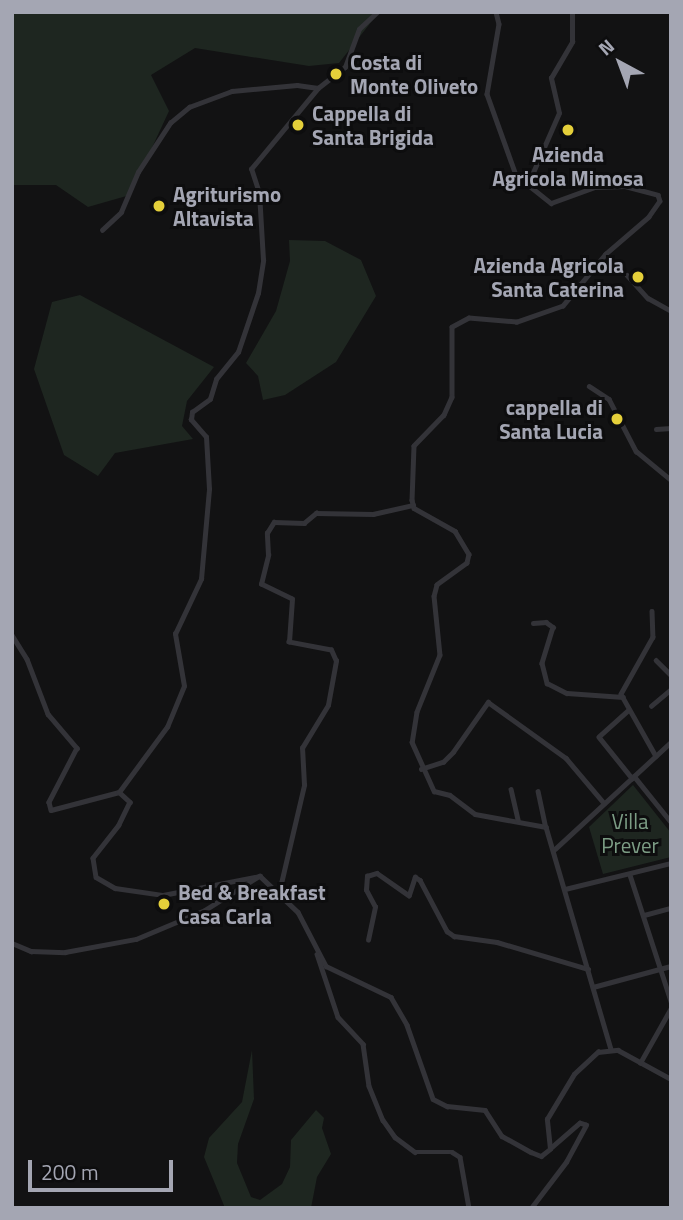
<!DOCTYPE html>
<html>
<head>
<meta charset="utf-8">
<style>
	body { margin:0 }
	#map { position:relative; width:683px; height:1220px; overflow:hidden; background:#121213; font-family:"Titillium Web",sans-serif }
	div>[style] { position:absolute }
	.green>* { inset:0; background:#1e2620 }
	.minor>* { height:4.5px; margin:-2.25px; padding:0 2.25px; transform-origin:2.25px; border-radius:2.25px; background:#333338 }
	.dots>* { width:19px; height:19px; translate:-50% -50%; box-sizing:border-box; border:4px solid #0d0d0e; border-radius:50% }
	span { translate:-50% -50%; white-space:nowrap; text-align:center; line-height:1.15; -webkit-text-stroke:6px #0d0d0e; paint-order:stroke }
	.poi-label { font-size:21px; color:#a4a6b3; font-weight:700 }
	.left { translate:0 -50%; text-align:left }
	.right { translate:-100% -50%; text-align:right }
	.park-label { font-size:21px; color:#7c9d85 }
	.frame { position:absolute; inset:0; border:14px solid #a4a6b3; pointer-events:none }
	.north { position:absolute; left:585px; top:28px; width:70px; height:70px; -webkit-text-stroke:5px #0d0d0e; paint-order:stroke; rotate:319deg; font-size:19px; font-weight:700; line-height:28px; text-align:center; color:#a4a6b3 }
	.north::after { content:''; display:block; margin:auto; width:24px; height:32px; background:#a4a6b3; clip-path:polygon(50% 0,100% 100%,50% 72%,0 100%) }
	.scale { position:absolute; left:28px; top:1160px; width:145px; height:32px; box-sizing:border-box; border:4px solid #a4a6b3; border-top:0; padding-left:9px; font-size:21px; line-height:24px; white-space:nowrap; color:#a4a6b3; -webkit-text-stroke:5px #0d0d0e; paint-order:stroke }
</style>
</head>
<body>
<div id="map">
	<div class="green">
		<div style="clip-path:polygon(12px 12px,379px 12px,339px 63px,309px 66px,195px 48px,151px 75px,169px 111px,130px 195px,88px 207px,56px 185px,12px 185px)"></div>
		<div style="clip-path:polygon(289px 240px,325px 241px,361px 260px,376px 296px,336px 362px,285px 395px,263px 400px,258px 376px,246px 363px,276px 311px,290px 261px)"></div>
		<div style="clip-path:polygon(80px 295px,214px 367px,187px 401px,182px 426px,193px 439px,115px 453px,98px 476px,64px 455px,34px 369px,52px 302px)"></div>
		<div style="clip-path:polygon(633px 785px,671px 833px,671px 857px,603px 874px,589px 827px)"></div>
		<div style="clip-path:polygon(252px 1050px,254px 1099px,238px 1144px,237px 1163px,251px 1197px,260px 1200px,282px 1184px,290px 1167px,291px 1140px,316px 1110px,324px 1118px,322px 1128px,331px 1154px,317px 1177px,311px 1208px,225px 1208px,204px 1157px,209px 1138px,242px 1102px)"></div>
	</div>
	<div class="minor">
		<div style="left:496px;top:12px;width:12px;rotate:76deg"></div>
		<div style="left:499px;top:24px;width:71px;rotate:99.7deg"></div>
		<div style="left:487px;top:94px;width:86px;rotate:70.3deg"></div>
		<div style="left:516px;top:175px;width:45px;rotate:38.7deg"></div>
		<div style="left:551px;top:203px;width:47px;rotate:-20deg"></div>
		<div style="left:595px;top:187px;width:30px;rotate:-2deg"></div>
		<div style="left:625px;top:186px;width:34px;rotate:15deg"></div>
		<div style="left:658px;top:195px;width:6px;rotate:72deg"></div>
		<div style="left:660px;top:201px;width:19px;rotate:125deg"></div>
		<div style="left:649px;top:217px;width:57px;rotate:139.3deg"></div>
		<div style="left:606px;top:254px;width:67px;rotate:129.6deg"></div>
		<div style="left:563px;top:306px;width:49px;rotate:160.8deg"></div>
		<div style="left:517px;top:322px;width:48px;rotate:-175.2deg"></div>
		<div style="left:469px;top:318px;width:19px;rotate:152deg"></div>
		<div style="left:452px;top:327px;width:70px;rotate:90deg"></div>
		<div style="left:452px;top:397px;width:20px;rotate:114deg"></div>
		<div style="left:444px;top:415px;width:43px;rotate:134.1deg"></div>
		<div style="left:414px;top:446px;width:54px;rotate:92.1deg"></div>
		<div style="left:412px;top:500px;width:8px;rotate:76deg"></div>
		<div style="left:414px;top:508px;width:47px;rotate:29.3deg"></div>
		<div style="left:455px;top:531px;width:27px;rotate:59deg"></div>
		<div style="left:469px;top:554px;width:9px;rotate:103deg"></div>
		<div style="left:467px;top:563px;width:37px;rotate:144deg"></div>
		<div style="left:437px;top:585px;width:11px;rotate:105deg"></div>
		<div style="left:434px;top:596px;width:59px;rotate:84.2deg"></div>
		<div style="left:440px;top:655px;width:61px;rotate:112deg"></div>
		<div style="left:417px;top:712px;width:30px;rotate:99deg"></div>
		<div style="left:412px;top:742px;width:54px;rotate:65.8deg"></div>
		<div style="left:434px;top:791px;width:16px;rotate:14deg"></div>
		<div style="left:450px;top:795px;width:31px;rotate:37deg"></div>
		<div style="left:475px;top:814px;width:72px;rotate:10.4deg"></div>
		<div style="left:546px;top:827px;width:231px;rotate:73.7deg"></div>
		<div style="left:528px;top:184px;width:77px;rotate:-66.4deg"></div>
		<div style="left:559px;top:113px;width:36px;rotate:-103deg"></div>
		<div style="left:551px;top:78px;width:42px;rotate:-59.7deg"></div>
		<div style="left:572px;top:42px;width:30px;rotate:-90deg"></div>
		<div style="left:102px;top:230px;width:26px;rotate:-43deg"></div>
		<div style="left:121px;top:212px;width:43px;rotate:-67deg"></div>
		<div style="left:138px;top:172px;width:59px;rotate:-56.9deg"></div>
		<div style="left:170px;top:123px;width:25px;rotate:-40deg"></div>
		<div style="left:189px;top:107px;width:46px;rotate:-20.4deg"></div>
		<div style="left:232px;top:91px;width:65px;rotate:-5.3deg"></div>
		<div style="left:297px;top:85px;width:21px;rotate:8deg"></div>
		<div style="left:627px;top:275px;width:31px;rotate:48deg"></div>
		<div style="left:648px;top:298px;width:26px;rotate:29deg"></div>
		<div style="left:589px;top:386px;width:24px;rotate:33deg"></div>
		<div style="left:609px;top:399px;width:59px;rotate:62.6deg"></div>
		<div style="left:636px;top:451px;width:45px;rotate:39.6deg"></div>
		<div style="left:656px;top:429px;width:15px;rotate:-4deg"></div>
		<div style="left:652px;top:611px;width:26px;rotate:88deg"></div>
		<div style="left:653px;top:637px;width:65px;rotate:119.3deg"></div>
		<div style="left:621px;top:694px;width:71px;rotate:60.6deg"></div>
		<div style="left:533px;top:623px;width:13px;rotate:-4deg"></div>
		<div style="left:546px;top:622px;width:9px;rotate:36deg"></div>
		<div style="left:553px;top:627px;width:38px;rotate:107deg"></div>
		<div style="left:542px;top:663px;width:21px;rotate:76deg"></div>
		<div style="left:547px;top:683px;width:22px;rotate:27deg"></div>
		<div style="left:567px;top:693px;width:56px;rotate:4.1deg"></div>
		<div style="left:12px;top:635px;width:28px;rotate:58deg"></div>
		<div style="left:27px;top:659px;width:59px;rotate:69.1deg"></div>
		<div style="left:48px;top:714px;width:45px;rotate:49.5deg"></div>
		<div style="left:77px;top:748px;width:61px;rotate:117.4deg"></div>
		<div style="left:49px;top:802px;width:8px;rotate:76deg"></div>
		<div style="left:51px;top:810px;width:70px;rotate:-14.8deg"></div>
		<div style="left:119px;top:792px;width:15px;rotate:42deg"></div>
		<div style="left:130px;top:802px;width:25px;rotate:116deg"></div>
		<div style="left:119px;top:825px;width:42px;rotate:128.2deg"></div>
		<div style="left:93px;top:858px;width:19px;rotate:81deg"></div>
		<div style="left:96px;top:877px;width:22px;rotate:30deg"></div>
		<div style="left:115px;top:888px;width:49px;rotate:8.3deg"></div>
		<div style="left:163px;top:895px;width:99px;rotate:-11.1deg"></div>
		<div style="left:656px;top:660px;width:21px;rotate:45deg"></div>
		<div style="left:651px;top:706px;width:26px;rotate:-40deg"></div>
		<div style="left:629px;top:710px;width:40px;rotate:138deg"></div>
		<div style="left:599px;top:737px;width:53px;rotate:51.2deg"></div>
		<div style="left:421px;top:769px;width:23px;rotate:-18deg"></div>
		<div style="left:443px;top:762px;width:14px;rotate:-45deg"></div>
		<div style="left:453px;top:752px;width:61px;rotate:-55deg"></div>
		<div style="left:488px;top:702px;width:96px;rotate:35.7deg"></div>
		<div style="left:566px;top:758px;width:59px;rotate:49.8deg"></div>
		<div style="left:634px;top:776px;width:59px;rotate:51.2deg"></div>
		<div style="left:511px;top:789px;width:32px;rotate:77deg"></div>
		<div style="left:538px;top:791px;width:35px;rotate:78deg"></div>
		<div style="left:119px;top:792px;width:81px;rotate:-53.6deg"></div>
		<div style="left:167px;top:727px;width:44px;rotate:-67.5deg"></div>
		<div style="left:184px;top:686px;width:53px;rotate:-99.8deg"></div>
		<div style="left:175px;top:634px;width:61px;rotate:-64.7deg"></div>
		<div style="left:201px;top:579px;width:90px;rotate:-84.9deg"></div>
		<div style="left:209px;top:489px;width:52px;rotate:-93.3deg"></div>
		<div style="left:206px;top:437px;width:23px;rotate:-131deg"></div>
		<div style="left:191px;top:420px;width:8px;rotate:-83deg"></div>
		<div style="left:192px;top:412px;width:22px;rotate:-36deg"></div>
		<div style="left:210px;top:399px;width:21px;rotate:-73deg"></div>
		<div style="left:216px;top:379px;width:35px;rotate:-51deg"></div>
		<div style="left:238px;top:352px;width:62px;rotate:-71.3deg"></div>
		<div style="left:258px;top:293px;width:33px;rotate:-81deg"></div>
		<div style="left:263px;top:260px;width:67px;rotate:-93.4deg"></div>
		<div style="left:259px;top:193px;width:25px;rotate:-108deg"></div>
		<div style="left:251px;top:169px;width:105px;rotate:-50.4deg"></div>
		<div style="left:318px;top:88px;width:34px;rotate:-38deg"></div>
		<div style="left:345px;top:67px;width:40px;rotate:-69.8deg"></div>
		<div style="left:359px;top:29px;width:25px;rotate:-43deg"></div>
		<div style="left:555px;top:849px;width:158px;rotate:-42.7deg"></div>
		<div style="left:630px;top:875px;width:133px;rotate:72deg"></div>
		<div style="left:260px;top:876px;width:52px;rotate:43.5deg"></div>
		<div style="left:298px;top:912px;width:61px;rotate:62.6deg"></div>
		<div style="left:326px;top:966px;width:72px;rotate:25.5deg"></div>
		<div style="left:391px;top:997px;width:32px;rotate:60deg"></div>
		<div style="left:407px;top:1025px;width:78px;rotate:70.6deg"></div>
		<div style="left:433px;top:1099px;width:16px;rotate:27deg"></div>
		<div style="left:447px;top:1106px;width:38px;rotate:6deg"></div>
		<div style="left:485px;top:1110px;width:31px;rotate:57deg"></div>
		<div style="left:502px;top:1136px;width:33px;rotate:29deg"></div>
		<div style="left:531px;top:1152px;width:11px;rotate:22deg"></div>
		<div style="left:541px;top:1156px;width:11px;rotate:-38deg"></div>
		<div style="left:550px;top:1149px;width:30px;rotate:-96deg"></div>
		<div style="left:547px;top:1119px;width:52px;rotate:-59deg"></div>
		<div style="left:574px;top:1074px;width:33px;rotate:-43deg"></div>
		<div style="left:598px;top:1052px;width:20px;rotate:-6deg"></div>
		<div style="left:618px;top:1050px;width:60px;rotate:28.7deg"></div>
		<div style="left:565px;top:889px;width:109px;rotate:-13.8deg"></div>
		<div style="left:279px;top:892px;width:110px;rotate:-76.8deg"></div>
		<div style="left:304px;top:785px;width:37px;rotate:-93deg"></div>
		<div style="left:302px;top:748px;width:50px;rotate:-58.8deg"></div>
		<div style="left:328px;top:705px;width:45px;rotate:-79.7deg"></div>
		<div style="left:336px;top:661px;width:12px;rotate:-114deg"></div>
		<div style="left:331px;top:650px;width:43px;rotate:-169.2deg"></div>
		<div style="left:289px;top:642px;width:43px;rotate:-86deg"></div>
		<div style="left:292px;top:599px;width:34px;rotate:-154deg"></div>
		<div style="left:261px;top:584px;width:30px;rotate:-76deg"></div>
		<div style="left:268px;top:555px;width:22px;rotate:-93deg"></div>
		<div style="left:267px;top:533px;width:13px;rotate:-58deg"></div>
		<div style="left:274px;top:522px;width:30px;rotate:2deg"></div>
		<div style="left:304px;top:523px;width:16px;rotate:-40deg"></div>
		<div style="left:316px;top:513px;width:57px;rotate:1deg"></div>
		<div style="left:373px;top:514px;width:41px;rotate:-12.7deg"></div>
		<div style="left:644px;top:915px;width:28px;rotate:-15deg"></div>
		<div style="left:368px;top:940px;width:34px;rotate:-78deg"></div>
		<div style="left:375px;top:907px;width:19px;rotate:-118deg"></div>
		<div style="left:366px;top:890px;width:14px;rotate:-86deg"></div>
		<div style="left:367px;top:876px;width:10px;rotate:-17deg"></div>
		<div style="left:377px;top:873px;width:39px;rotate:35deg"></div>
		<div style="left:409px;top:895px;width:19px;rotate:-72deg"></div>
		<div style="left:415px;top:877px;width:6px;rotate:31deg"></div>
		<div style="left:420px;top:880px;width:58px;rotate:62.1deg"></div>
		<div style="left:447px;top:931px;width:9px;rotate:36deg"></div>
		<div style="left:454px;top:936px;width:43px;rotate:7.9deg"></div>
		<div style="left:497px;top:942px;width:95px;rotate:16.5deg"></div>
		<div style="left:12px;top:943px;width:21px;rotate:23deg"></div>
		<div style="left:31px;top:951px;width:34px;rotate:2deg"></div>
		<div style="left:65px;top:952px;width:72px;rotate:-10.4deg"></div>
		<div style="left:136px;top:939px;width:75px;rotate:-22.8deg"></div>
		<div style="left:205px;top:910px;width:64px;rotate:-32.2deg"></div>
		<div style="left:317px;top:954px;width:66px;rotate:71.6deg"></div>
		<div style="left:338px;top:1017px;width:37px;rotate:47deg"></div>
		<div style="left:363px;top:1044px;width:42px;rotate:81.9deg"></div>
		<div style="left:369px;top:1086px;width:37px;rotate:68deg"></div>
		<div style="left:383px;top:1120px;width:21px;rotate:55deg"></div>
		<div style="left:395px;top:1137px;width:25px;rotate:37deg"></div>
		<div style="left:415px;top:1152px;width:37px"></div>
		<div style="left:452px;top:1152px;width:9px;rotate:32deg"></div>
		<div style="left:460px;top:1157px;width:52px;rotate:80deg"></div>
		<div style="left:593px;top:987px;width:81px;rotate:-15.1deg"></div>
		<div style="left:640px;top:1063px;width:63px;rotate:-60.6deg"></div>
		<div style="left:531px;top:1208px;width:58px;rotate:-52.7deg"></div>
		<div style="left:566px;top:1162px;width:42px;rotate:-61.6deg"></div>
		<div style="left:586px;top:1125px;width:6px;rotate:-162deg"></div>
		<div style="left:580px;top:1123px;width:38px;rotate:139deg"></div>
	</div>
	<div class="dots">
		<div style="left:336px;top:74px;background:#e4cf3a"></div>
		<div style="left:298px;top:125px;background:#e4cf3a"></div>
		<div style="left:568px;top:130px;background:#e4cf3a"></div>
		<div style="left:159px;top:206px;background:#e4cf3a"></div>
		<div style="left:638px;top:277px;background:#e4cf3a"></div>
		<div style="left:617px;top:419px;background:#e4cf3a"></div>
		<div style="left:164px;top:904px;background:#e4cf3a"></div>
	</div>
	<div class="poi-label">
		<span class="left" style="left:350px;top:74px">Costa di<br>Monte Oliveto</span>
		<span class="left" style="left:312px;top:125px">Cappella di<br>Santa Brigida</span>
		<span style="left:568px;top:166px">Azienda<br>Agricola Mimosa</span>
		<span class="left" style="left:173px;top:206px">Agriturismo<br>Altavista</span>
		<span class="right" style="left:624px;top:277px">Azienda Agricola<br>Santa Caterina</span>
		<span class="right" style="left:603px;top:419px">cappella di<br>Santa Lucia</span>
		<span class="left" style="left:178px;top:904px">Bed &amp; Breakfast<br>Casa Carla</span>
	</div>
	<div class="park-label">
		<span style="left:630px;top:833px">Villa<br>Prever</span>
	</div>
	<div class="frame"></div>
	<div class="north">N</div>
	<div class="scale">200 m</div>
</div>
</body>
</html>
